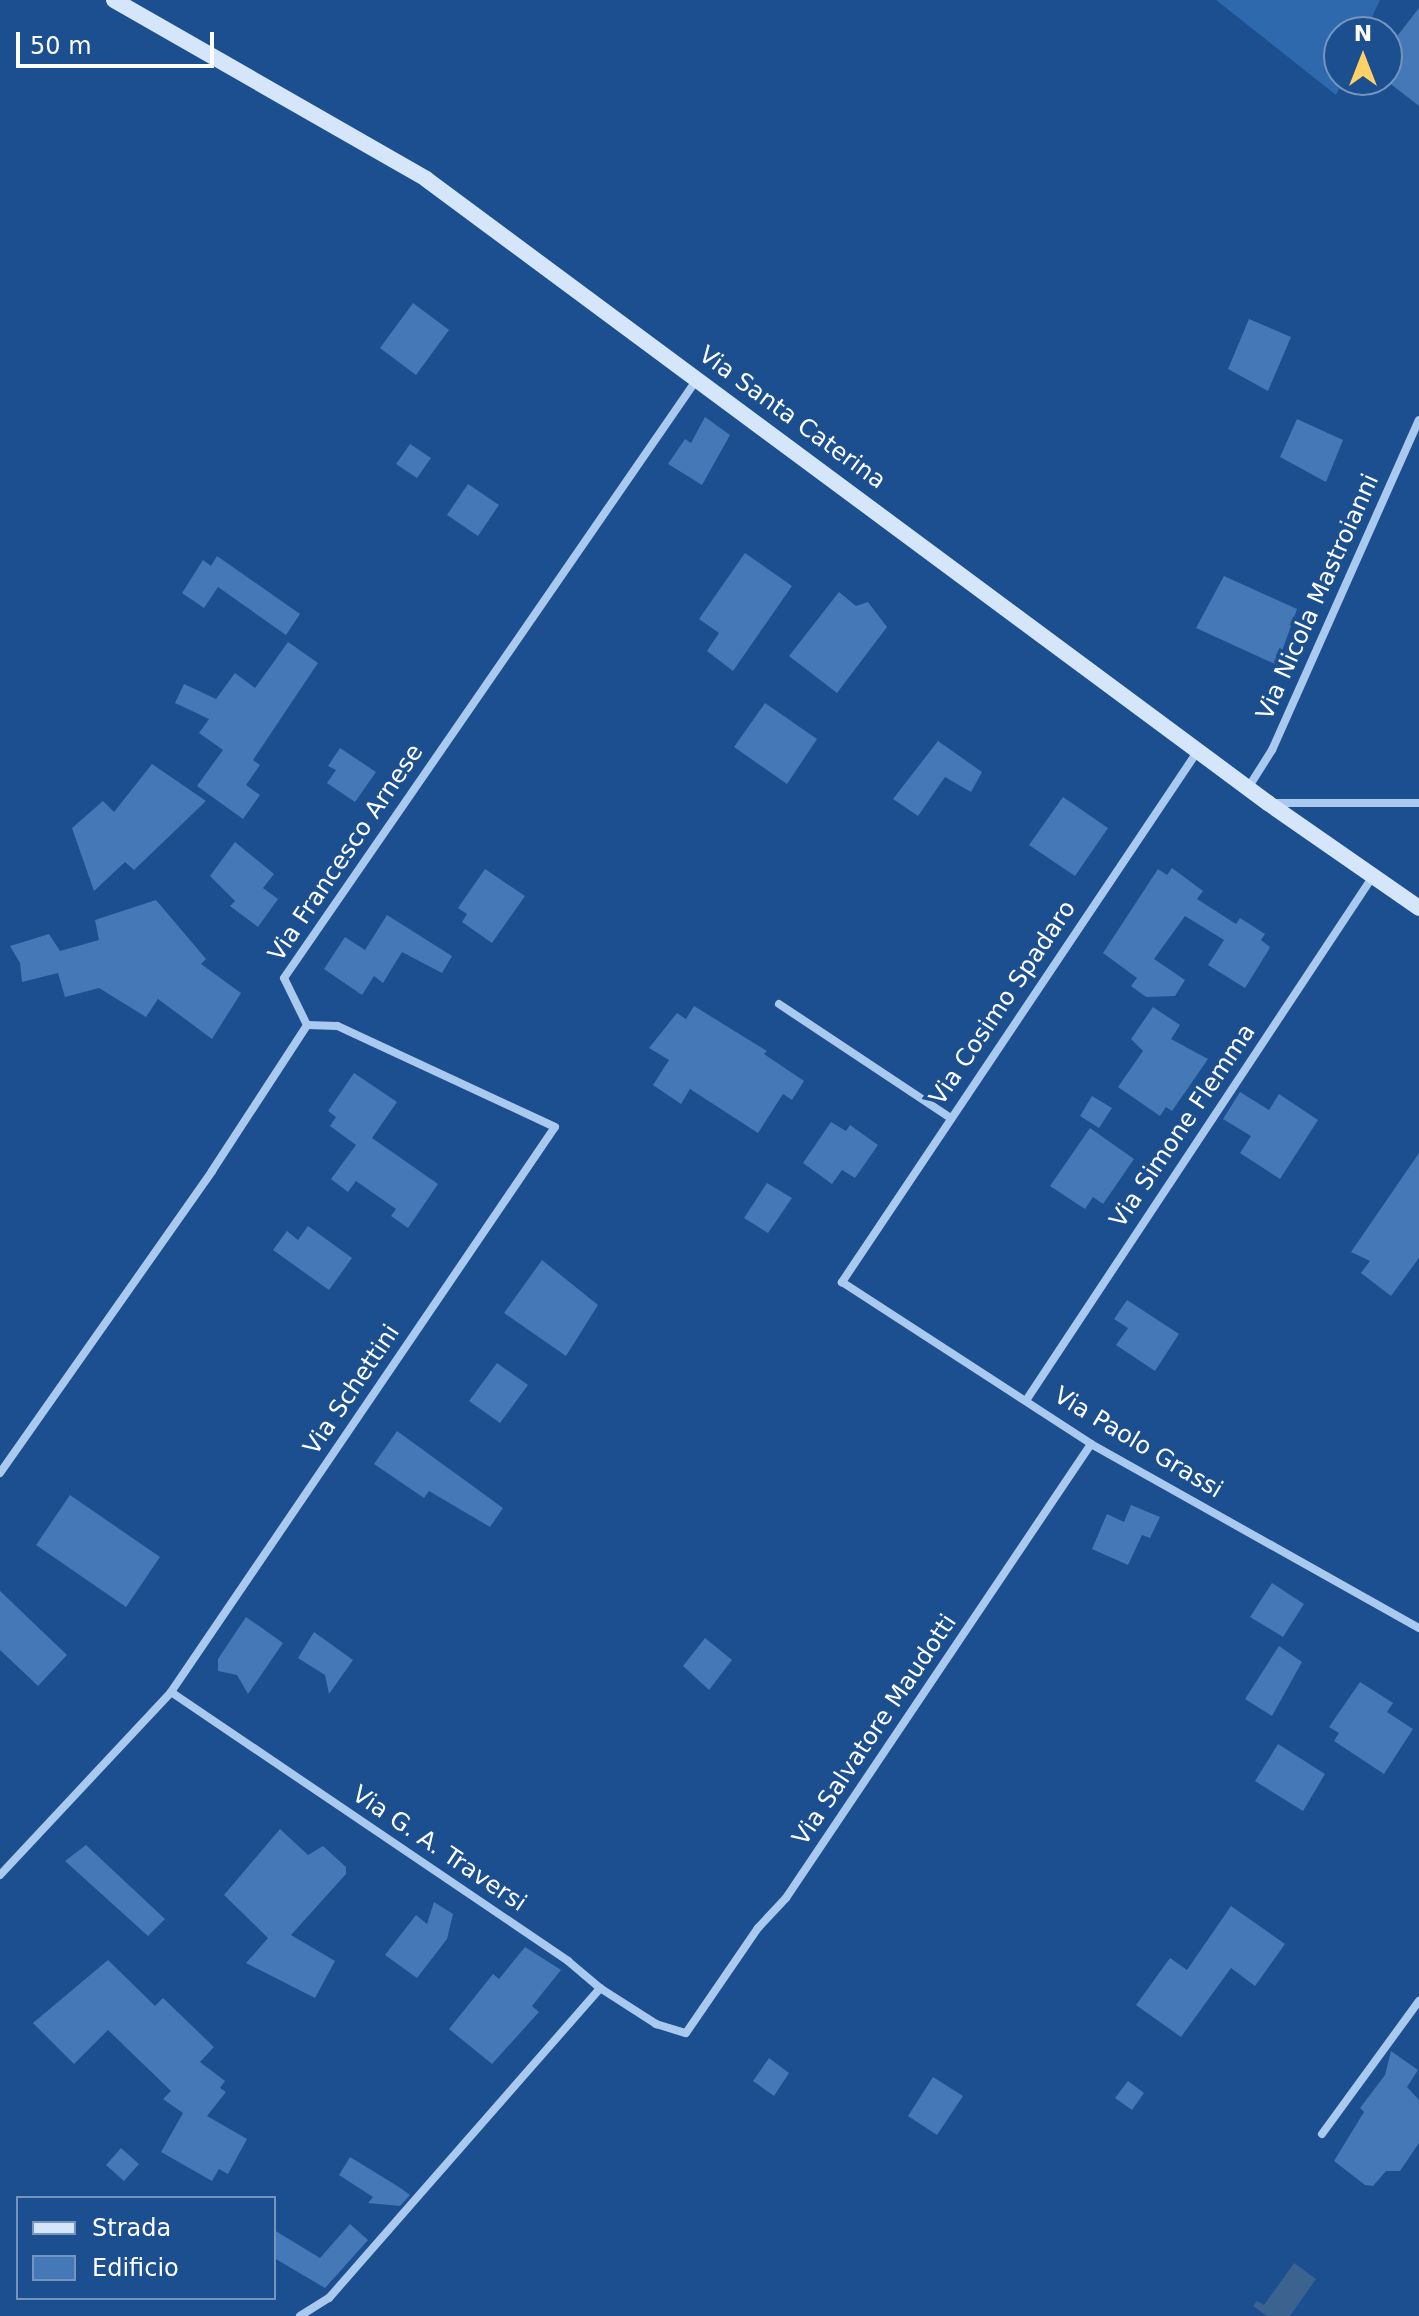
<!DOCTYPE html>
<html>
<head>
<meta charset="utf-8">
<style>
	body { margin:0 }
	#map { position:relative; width:1419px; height:2316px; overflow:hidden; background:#1b4f8f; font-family:"DejaVu Sans",sans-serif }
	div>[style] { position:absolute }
	.green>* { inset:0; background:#2e69ad }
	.water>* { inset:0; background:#3c6290 }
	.building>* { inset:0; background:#4478b7 }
	.street>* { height:8px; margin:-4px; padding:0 4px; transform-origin:4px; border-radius:4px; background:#a9c9ee }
	.secondary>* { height:16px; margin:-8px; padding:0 8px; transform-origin:8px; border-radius:8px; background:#d6e6fa }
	span { translate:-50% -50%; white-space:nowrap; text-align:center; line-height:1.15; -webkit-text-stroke:7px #1b4f8f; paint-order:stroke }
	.street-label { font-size:24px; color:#fff }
	.legend { position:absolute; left:16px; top:2196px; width:260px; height:104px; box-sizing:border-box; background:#1b4f8f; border:2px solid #7695bc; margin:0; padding:10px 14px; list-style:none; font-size:24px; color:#fff }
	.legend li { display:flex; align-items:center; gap:16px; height:40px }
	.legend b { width:40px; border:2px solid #7695bc }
	.north { position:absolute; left:1323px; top:16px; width:80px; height:80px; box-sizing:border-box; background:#1b4f8f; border:2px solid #7695bc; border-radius:50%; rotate:0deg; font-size:22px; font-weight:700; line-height:32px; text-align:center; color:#fff }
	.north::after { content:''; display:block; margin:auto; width:28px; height:36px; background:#ffd166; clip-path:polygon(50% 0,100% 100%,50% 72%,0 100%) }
	.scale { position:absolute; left:16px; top:32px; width:198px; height:36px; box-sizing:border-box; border:4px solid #fff; border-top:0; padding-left:10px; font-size:24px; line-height:28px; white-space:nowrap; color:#fff; -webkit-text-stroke:6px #1b4f8f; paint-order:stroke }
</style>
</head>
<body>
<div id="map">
	<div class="green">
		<i style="clip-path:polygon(1216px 0,1380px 0,1365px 32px,1339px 32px,1343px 80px,1336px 95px)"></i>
	</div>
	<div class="water">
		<i style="clip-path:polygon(1294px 2263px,1316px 2279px,1290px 2316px,1267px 2316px,1253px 2306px,1257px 2301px,1264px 2305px)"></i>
	</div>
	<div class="building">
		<i style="clip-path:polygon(1419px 8px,1419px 106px,1387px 81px,1387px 49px)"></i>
		<i style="clip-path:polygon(413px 303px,449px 330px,416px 375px,380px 348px)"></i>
		<i style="clip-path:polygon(1249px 319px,1291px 337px,1268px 391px,1228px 369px)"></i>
		<i style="clip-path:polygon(705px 417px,730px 435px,702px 485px,668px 464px,685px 439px,691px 443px)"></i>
		<i style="clip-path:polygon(1297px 419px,1343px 440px,1326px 482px,1280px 457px)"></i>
		<i style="clip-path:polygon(410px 444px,431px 458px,417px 478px,396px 464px)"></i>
		<i style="clip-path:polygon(468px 484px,499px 505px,478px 536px,447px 515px)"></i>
		<i style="clip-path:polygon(745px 553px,792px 586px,733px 671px,707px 651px,719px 633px,699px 619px)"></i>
		<i style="clip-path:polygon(217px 556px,300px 614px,286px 635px,218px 587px,204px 608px,182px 593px,203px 560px,211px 566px)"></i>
		<i style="clip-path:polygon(1224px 576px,1297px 609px,1277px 665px,1196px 628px)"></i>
		<i style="clip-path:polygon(839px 592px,856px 606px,868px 602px,887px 627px,837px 693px,789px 656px)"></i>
		<i style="clip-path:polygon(288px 642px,318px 663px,253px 760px,260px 765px,246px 785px,260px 795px,243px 819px,197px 786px,223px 750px,199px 733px,209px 719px,175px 703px,184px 684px,216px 699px,235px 673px,255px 688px)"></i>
		<i style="clip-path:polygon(765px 703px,817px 739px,787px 784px,734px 747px)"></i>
		<i style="clip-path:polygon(938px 741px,982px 772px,971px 792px,945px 777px,918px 816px,893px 799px)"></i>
		<i style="clip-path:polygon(340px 748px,376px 772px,355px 802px,327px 783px,336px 770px,328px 766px)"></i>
		<i style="clip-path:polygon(152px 764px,206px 801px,134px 870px,125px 862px,94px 891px,72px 828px,103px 801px,114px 812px)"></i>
		<i style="clip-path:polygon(1063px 797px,1108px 828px,1075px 876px,1029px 845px)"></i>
		<i style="clip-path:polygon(235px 842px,274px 874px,263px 888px,278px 899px,258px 927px,230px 906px,235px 901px,210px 876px)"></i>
		<i style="clip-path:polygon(1172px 868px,1203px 891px,1197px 899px,1236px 924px,1240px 918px,1265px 934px,1261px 940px,1270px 947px,1268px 951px,1245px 988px,1208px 965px,1224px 940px,1185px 916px,1154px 959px,1185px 980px,1175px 996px,1146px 997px,1131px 986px,1137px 978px,1103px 953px,1158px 869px,1167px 875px)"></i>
		<i style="clip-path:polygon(485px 869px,525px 896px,492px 943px,462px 922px,467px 914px,458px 908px)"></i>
		<i style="clip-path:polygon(156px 900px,206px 959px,201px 964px,241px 993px,212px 1039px,158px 999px,146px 1017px,99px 988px,65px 997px,58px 973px,22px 982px,20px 963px,10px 946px,49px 934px,60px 951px,99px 940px,95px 920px)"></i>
		<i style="clip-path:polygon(387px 915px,452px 956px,442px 973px,402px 952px,383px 983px,374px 976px,362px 995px,324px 969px,345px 937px,365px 950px)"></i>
		<i style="clip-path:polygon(694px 1006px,767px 1051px,764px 1054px,804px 1081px,792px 1100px,783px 1094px,758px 1133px,690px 1089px,681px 1104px,653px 1085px,669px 1060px,649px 1048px,677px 1013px,686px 1019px)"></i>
		<i style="clip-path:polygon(1153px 1007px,1180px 1025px,1171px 1039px,1208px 1059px,1172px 1111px,1166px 1107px,1160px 1116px,1118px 1087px,1143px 1051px,1131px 1039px)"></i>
		<i style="clip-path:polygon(354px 1073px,397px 1102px,372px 1138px,438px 1184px,408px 1228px,391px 1216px,396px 1209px,356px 1181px,348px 1192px,331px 1179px,356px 1145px,330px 1126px,336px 1117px,328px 1111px)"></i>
		<i style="clip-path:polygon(1240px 1092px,1269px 1110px,1279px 1094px,1318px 1120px,1280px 1179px,1240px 1153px,1251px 1136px,1223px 1119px)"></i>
		<i style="clip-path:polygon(1092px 1096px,1112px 1108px,1099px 1128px,1080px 1116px)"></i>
		<i style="clip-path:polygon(831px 1122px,846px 1131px,850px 1125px,878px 1145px,855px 1178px,842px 1170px,832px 1184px,803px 1163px)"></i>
		<i style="clip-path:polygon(1090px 1128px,1134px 1159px,1103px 1204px,1093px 1197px,1085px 1209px,1050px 1186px)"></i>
		<i style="clip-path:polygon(1419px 1153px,1419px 1258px,1391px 1296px,1361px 1273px,1370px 1261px,1351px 1252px)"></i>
		<i style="clip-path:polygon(767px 1183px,792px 1198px,768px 1233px,744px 1218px)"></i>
		<i style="clip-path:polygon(308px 1226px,352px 1258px,329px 1290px,273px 1250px,287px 1231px,298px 1240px)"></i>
		<i style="clip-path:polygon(542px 1260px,598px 1305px,566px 1356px,504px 1313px)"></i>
		<i style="clip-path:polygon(1127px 1300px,1179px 1334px,1155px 1371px,1116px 1345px,1128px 1328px,1114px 1319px)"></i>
		<i style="clip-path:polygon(497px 1363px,528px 1385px,500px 1423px,469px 1401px)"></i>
		<i style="clip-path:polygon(397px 1431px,503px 1508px,490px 1527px,429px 1491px,424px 1498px,374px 1464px)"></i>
		<i style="clip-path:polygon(70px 1495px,160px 1557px,126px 1607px,36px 1545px)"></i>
		<i style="clip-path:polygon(1131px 1505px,1160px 1517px,1150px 1538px,1142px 1535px,1128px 1565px,1092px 1549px,1107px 1514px,1124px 1522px)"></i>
		<i style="clip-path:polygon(1272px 1583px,1304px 1604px,1283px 1637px,1250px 1617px)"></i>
		<i style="clip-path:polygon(0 1591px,67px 1655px,38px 1686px,0 1650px)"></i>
		<i style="clip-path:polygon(246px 1617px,283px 1643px,248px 1694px,237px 1675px,218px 1671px,218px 1659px)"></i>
		<i style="clip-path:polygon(314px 1632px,353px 1660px,329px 1694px,325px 1675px,298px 1658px)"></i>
		<i style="clip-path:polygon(705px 1638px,732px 1660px,709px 1690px,683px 1666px)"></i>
		<i style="clip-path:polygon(1279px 1646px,1302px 1662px,1272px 1716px,1245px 1699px)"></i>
		<i style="clip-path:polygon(1360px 1682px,1393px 1703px,1387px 1712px,1413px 1729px,1384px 1774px,1334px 1741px,1339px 1733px,1329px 1727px)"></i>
		<i style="clip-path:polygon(1278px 1744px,1325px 1774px,1303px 1811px,1255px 1781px)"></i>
		<i style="clip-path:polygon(280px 1829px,308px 1855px,323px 1846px,346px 1867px,346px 1874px,291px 1935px,335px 1961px,315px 1998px,246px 1963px,268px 1938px,224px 1895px)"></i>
		<i style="clip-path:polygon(86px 1845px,165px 1919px,148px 1936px,65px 1861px)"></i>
		<i style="clip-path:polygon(434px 1902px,453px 1914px,447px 1939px,417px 1978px,385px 1955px,416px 1915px,427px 1924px)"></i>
		<i style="clip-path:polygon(1231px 1906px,1285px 1944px,1255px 1986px,1231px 1968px,1181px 2037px,1136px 2005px,1170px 1958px,1187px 1970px)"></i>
		<i style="clip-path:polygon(525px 1947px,561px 1970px,532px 2006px,539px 2012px,492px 2064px,449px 2029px,493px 1974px,499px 1979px)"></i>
		<i style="clip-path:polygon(108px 1960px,155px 2006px,163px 1998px,214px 2047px,200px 2062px,225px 2081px,220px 2088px,226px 2092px,207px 2116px,247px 2139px,228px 2174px,219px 2169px,212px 2181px,161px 2152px,183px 2113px,163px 2099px,171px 2091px,108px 2030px,74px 2064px,33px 2023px)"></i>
		<i style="clip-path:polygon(1391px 2051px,1418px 2070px,1407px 2087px,1419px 2100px,1419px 2143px,1400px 2171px,1386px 2171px,1373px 2186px,1365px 2185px,1334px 2161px,1364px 2112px,1360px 2108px,1385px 2075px)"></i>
		<i style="clip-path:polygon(769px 2058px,789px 2073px,774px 2096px,753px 2081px)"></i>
		<i style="clip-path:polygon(933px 2077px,963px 2096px,937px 2135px,908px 2116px)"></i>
		<i style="clip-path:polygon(1128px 2081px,1144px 2093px,1132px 2110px,1115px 2098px)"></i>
		<i style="clip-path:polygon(121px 2148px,139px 2164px,124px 2181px,106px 2165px)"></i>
		<i style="clip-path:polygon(350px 2157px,399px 2187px,410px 2195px,400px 2206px,368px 2203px,373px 2197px,339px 2175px)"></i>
		<i style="clip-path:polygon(350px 2224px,368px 2240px,325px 2288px,274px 2258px,274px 2230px,320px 2258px)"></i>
	</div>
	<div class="street">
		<i style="left:1199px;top:749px;width:642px;rotate:123.81deg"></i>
		<i style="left:842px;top:1282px;width:297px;rotate:33deg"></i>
		<i style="left:1091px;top:1444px;width:376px;rotate:29.3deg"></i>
		<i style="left:1248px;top:788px;width:45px;rotate:-57.7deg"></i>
		<i style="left:1272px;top:750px;width:361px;rotate:-66deg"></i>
		<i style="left:1273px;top:803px;width:146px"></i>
		<i style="left:779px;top:1004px;width:204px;rotate:33.6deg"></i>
		<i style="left:1027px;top:1399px;width:627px;rotate:-56.51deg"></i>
		<i style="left:0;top:1473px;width:369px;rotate:-54.9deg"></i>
		<i style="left:212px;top:1171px;width:174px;rotate:-56.9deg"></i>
		<i style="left:307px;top:1025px;width:52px;rotate:-116.1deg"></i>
		<i style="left:284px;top:978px;width:728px;rotate:-55.41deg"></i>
		<i style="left:171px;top:1692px;width:480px;rotate:34.1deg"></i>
		<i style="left:568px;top:1961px;width:42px;rotate:40.2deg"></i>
		<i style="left:600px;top:1988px;width:67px;rotate:32.7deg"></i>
		<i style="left:656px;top:2024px;width:31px;rotate:17deg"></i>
		<i style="left:686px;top:2033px;width:127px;rotate:-55.6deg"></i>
		<i style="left:758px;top:1928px;width:41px;rotate:-47deg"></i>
		<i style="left:786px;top:1898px;width:547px;rotate:-56.11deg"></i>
		<i style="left:0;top:1875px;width:250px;rotate:-46.9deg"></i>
		<i style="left:171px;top:1692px;width:683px;rotate:-55.8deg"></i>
		<i style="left:555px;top:1127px;width:240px;rotate:-155.1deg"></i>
		<i style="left:337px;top:1026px;width:30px;rotate:-178deg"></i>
		<i style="left:1322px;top:2134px;width:165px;rotate:-53.9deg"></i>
		<i style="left:300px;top:2316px;width:34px;rotate:-32deg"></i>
		<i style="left:329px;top:2298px;width:412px;rotate:-48.8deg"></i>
	</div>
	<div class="secondary">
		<i style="left:114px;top:0;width:360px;rotate:29.8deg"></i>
		<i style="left:426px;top:179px;width:1048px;rotate:36.54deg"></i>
		<i style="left:1268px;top:803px;width:184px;rotate:34.8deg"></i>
	</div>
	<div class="street-label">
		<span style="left:792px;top:418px;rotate:36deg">Via Santa Caterina</span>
		<span style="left:1318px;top:597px;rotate:-66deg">Via Nicola Mastroianni</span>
		<span style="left:346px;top:853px;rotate:-56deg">Via Francesco Arnese</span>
		<span style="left:1003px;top:1003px;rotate:-56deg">Via Cosimo Spadaro</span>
		<span style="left:1183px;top:1126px;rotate:-56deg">Via Simone Flemma</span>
		<span style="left:352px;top:1390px;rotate:-56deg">Via Schettini</span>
		<span style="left:1138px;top:1443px;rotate:31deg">Via Paolo Grassi</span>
		<span style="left:875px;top:1730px;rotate:-56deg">Via Salvatore Maudotti</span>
		<span style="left:439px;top:1849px;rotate:34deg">Via G. A. Traversi</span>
	</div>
	<ul class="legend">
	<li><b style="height:10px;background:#d6e6fa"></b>Strada</li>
	<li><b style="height:22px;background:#4478b7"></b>Edificio</li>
	</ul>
	<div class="north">N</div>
	<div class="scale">50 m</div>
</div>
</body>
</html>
